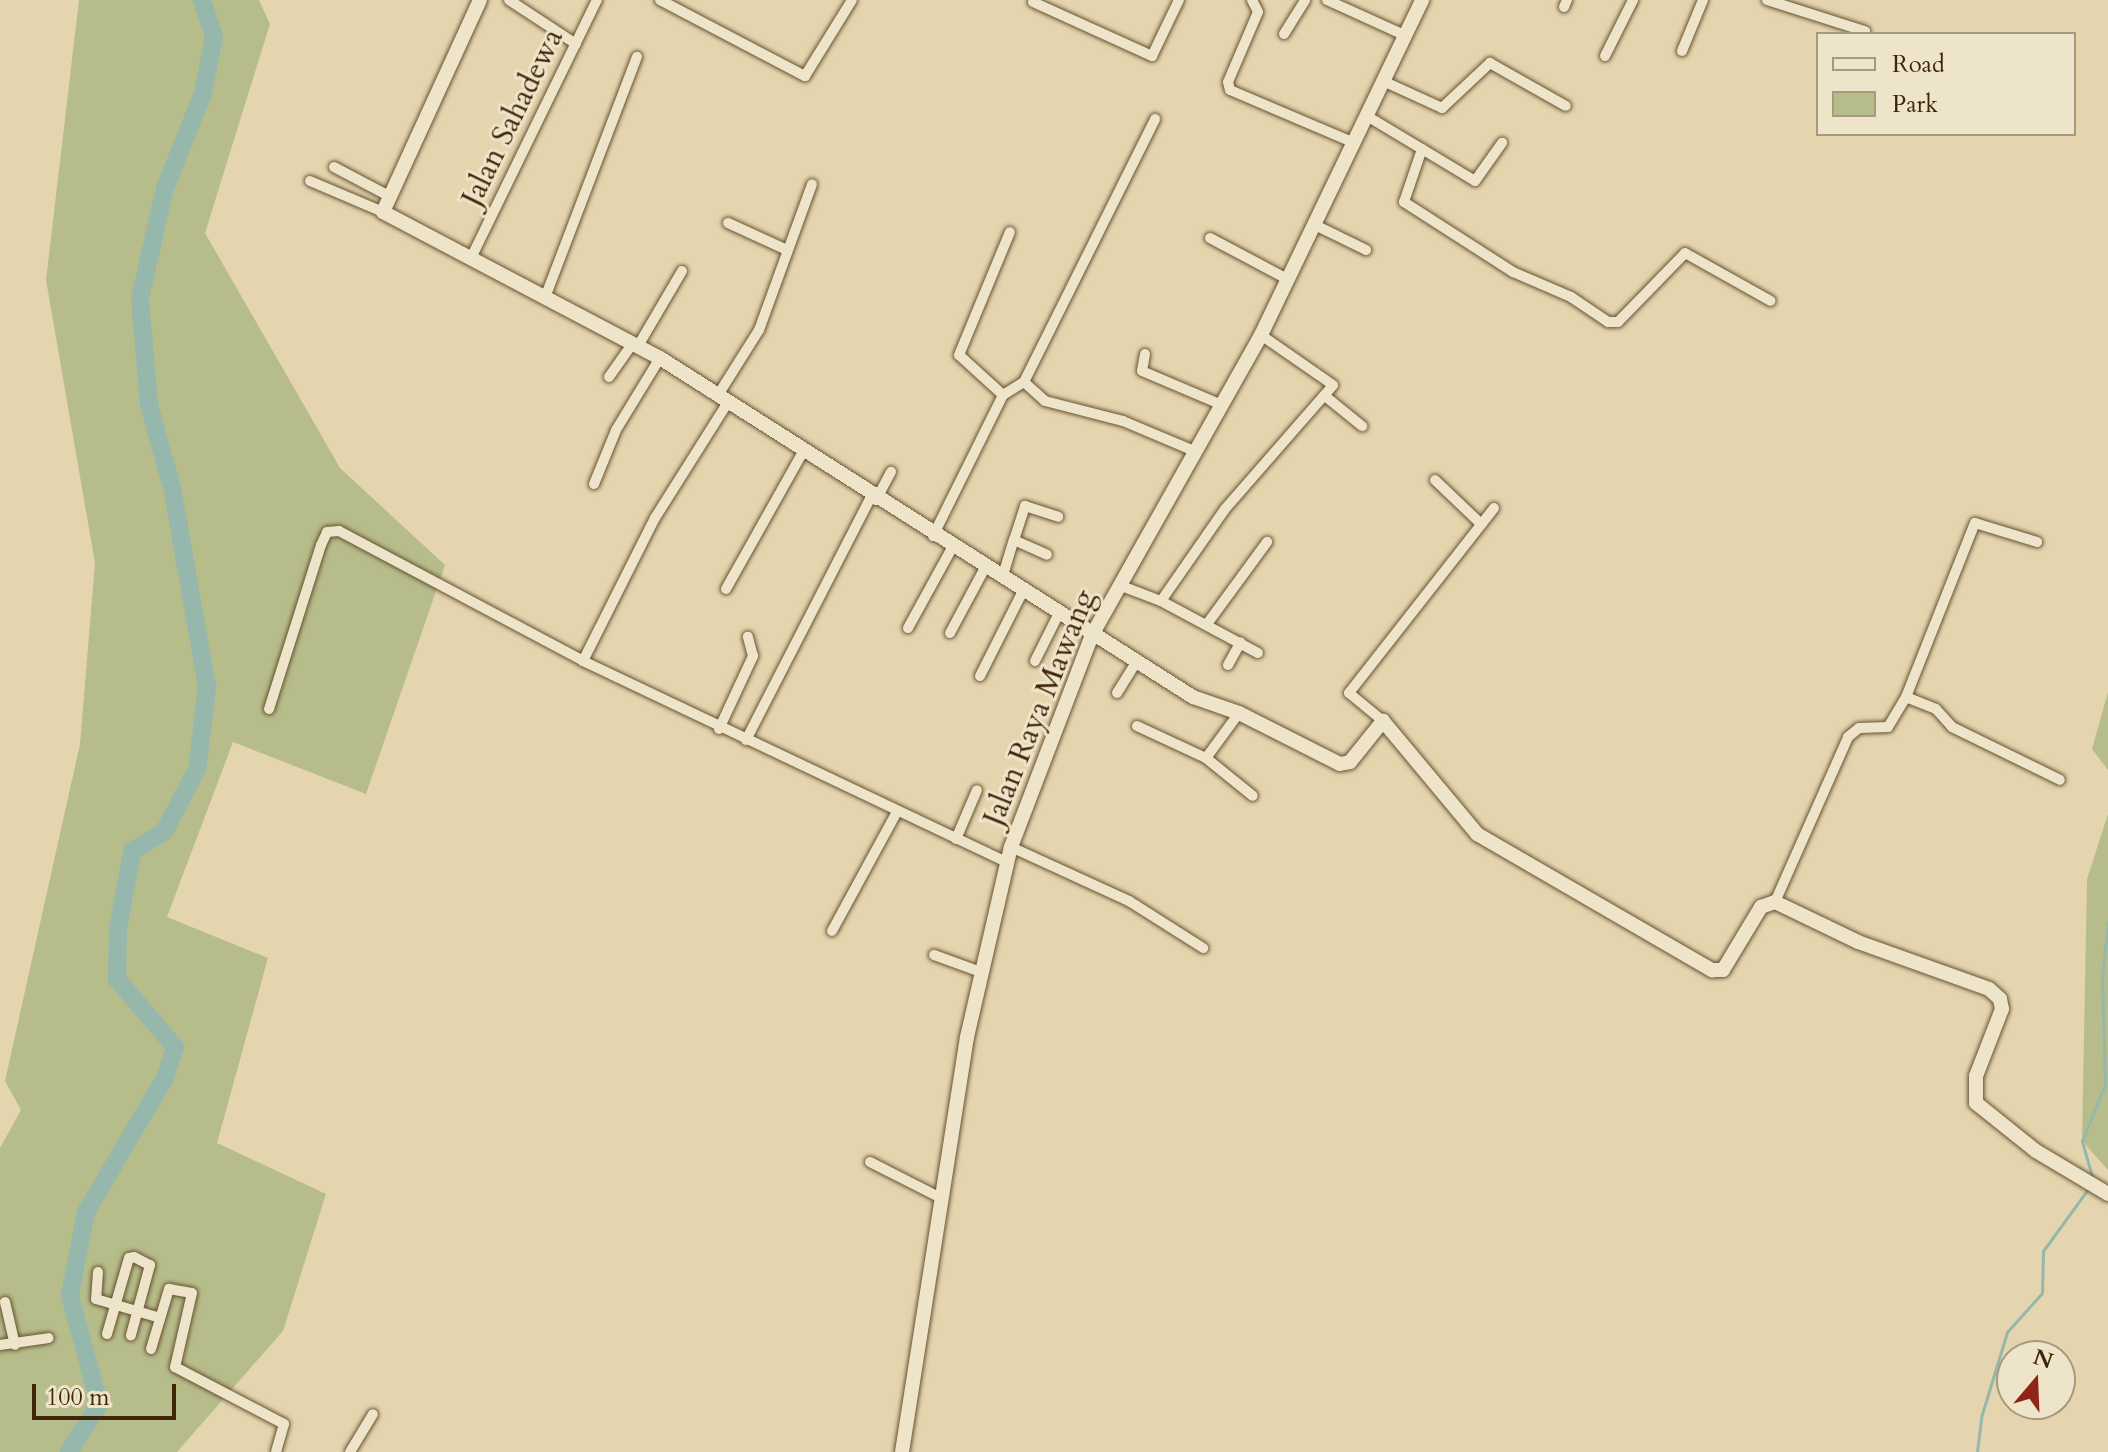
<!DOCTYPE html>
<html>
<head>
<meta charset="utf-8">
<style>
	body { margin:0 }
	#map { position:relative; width:2108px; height:1452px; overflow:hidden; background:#e5d5ae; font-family:Cardo,serif }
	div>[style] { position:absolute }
	.green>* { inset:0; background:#b6bd8a }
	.stream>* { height:3px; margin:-1.5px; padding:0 1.5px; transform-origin:1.5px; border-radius:1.5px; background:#96b8ac }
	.river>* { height:18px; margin:-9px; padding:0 9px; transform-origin:9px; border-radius:9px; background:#96b8ac }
	.roads { filter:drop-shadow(0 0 2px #695232) drop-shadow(0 0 2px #695232) }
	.street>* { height:10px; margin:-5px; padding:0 5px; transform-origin:5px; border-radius:5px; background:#eee4ca }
	.secondary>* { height:14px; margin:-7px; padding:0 7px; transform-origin:7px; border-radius:7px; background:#eee4ca }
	span { translate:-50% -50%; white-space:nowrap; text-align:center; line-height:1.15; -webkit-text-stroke:6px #eee4ca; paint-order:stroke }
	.street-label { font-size:30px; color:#402609 }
	.legend { position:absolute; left:1816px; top:32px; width:260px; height:104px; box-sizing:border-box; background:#eee4ca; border:2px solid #a8987d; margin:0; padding:10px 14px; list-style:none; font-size:24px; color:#402609 }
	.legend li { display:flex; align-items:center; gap:16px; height:40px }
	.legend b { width:40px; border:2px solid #a8987d }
	.north { position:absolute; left:1996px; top:1340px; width:80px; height:80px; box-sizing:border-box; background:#eee4ca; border:2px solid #a8987d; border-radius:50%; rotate:19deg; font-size:22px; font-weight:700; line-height:32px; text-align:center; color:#402609 }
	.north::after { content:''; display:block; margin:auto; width:28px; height:36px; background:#8f2418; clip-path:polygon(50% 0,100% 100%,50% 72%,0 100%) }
	.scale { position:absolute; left:32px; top:1384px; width:144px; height:36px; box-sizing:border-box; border:4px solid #402609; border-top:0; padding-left:10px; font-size:24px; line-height:28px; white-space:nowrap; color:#402609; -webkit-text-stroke:6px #eee4ca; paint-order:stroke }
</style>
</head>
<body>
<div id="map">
	<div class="green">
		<i style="clip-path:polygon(79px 0,259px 0,270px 24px,205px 233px,340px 468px,445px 565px,366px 794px,233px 742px,167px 917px,268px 958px,217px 1143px,326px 1194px,283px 1331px,177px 1452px,0 1452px,0 1148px,21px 1110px,5px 1081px,80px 744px,95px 563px,46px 280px)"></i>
		<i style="clip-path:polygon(2108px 692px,2108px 770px,2092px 749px)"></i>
		<i style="clip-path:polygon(2108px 814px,2108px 1170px,2082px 1141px,2087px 879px)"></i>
	</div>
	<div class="stream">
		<i style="left:2093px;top:1180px;width:41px;rotate:-105.8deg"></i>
		<i style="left:2082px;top:1141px;width:61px;rotate:-68deg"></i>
		<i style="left:2105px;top:1084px;width:106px;rotate:-91.6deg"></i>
		<i style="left:2102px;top:978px;width:56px;rotate:-83.9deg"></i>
		<i style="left:1977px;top:1452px;width:38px;rotate:-83deg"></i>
		<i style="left:1982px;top:1414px;width:86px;rotate:-73deg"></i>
		<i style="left:2007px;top:1332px;width:52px;rotate:-48.1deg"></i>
		<i style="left:2042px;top:1293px;width:42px;rotate:-88.6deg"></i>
		<i style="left:2043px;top:1251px;width:77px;rotate:-54deg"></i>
	</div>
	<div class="river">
		<i style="left:69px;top:1452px;width:57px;rotate:-58deg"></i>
		<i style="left:99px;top:1404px;width:113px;rotate:-104.9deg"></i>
		<i style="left:70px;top:1295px;width:85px;rotate:-79.1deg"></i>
		<i style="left:86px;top:1212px;width:156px;rotate:-59.5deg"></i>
		<i style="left:165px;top:1078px;width:33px;rotate:-72deg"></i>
		<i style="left:175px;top:1047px;width:89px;rotate:-130.5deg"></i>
		<i style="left:117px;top:979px;width:50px;rotate:-88.9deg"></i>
		<i style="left:118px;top:929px;width:79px;rotate:-79.8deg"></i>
		<i style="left:132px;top:851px;width:37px;rotate:-31deg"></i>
		<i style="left:164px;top:832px;width:71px;rotate:-62.4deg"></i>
		<i style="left:197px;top:769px;width:83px;rotate:-83deg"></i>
		<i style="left:207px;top:687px;width:198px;rotate:-99.9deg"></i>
		<i style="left:173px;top:492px;width:91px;rotate:-105.3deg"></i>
		<i style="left:149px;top:404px;width:106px;rotate:-94.9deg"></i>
		<i style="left:140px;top:298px;width:113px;rotate:-77.2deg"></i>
		<i style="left:165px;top:188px;width:102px;rotate:-68.2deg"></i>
		<i style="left:203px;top:93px;width:57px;rotate:-78.9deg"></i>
		<i style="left:214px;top:37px;width:39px;rotate:-108deg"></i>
	</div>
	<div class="roads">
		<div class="street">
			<i style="left:509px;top:0;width:80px;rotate:33.3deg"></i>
			<i style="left:660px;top:0;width:164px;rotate:27.7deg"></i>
			<i style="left:805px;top:76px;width:89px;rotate:-58.3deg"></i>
			<i style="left:1252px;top:0;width:13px;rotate:63deg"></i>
			<i style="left:1258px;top:12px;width:76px;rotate:113.2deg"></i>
			<i style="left:1228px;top:82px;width:8px;rotate:76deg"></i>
			<i style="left:1230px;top:90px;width:135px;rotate:23.1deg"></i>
			<i style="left:1327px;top:0;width:85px;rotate:24.4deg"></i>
			<i style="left:1767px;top:0;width:103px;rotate:17.6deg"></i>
			<i style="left:1033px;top:2px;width:131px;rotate:24.4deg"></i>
			<i style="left:1152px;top:56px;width:62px;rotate:-64.3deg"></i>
			<i style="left:1564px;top:7px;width:8px;rotate:-67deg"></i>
			<i style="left:1284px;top:34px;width:40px;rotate:-58deg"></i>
			<i style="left:1682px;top:51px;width:55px;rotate:-67.6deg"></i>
			<i style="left:1605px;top:56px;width:63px;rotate:-63.4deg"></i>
			<i style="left:1383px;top:81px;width:65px;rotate:24.6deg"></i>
			<i style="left:1442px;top:108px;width:66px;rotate:-43.2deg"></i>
			<i style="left:1490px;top:63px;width:87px;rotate:29.5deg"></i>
			<i style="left:1367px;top:116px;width:64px;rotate:31deg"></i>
			<i style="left:1422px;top:149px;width:56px;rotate:108.8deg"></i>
			<i style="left:1404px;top:202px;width:130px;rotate:32.7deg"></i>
			<i style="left:1513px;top:272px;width:63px;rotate:23.3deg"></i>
			<i style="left:1571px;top:297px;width:45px;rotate:34deg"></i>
			<i style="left:1608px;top:322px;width:10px"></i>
			<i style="left:1618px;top:322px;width:96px;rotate:-45.8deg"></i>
			<i style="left:1685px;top:253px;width:98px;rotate:29.2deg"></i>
			<i style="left:1422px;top:149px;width:62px;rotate:31.1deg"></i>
			<i style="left:1475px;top:181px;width:47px;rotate:-54.6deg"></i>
			<i style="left:334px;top:167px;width:60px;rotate:27.8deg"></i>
			<i style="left:310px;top:181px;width:79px;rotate:23deg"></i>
			<i style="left:728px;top:223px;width:65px;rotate:24.6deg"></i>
			<i style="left:1315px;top:225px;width:57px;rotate:26.1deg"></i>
			<i style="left:1210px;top:238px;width:89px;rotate:28deg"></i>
			<i style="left:472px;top:256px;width:285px;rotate:-64deg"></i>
			<i style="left:546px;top:295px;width:255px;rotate:-69.1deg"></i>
			<i style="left:638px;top:346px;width:87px;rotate:-59.6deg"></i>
			<i style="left:1145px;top:354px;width:17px;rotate:100deg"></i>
			<i style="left:1142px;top:371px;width:87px;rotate:23deg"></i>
			<i style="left:609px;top:377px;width:42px;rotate:-54.8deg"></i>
			<i style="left:1024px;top:382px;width:28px;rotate:42deg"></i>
			<i style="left:1045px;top:401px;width:81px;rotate:14.4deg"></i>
			<i style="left:1123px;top:421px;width:77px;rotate:22.9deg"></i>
			<i style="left:718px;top:395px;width:77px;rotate:-57.8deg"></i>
			<i style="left:759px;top:330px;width:155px;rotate:-70deg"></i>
			<i style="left:1003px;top:395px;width:59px;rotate:-137.7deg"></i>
			<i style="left:959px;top:355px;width:133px;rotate:-67.5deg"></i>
			<i style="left:1325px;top:396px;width:48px;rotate:39deg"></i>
			<i style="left:1435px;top:480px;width:64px;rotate:43.7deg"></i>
			<i style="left:594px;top:484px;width:58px;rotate:-67.8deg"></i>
			<i style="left:616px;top:430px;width:84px;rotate:-58.6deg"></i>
			<i style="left:876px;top:500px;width:32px;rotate:-62deg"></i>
			<i style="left:933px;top:536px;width:157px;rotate:-63.6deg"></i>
			<i style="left:1003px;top:395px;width:25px;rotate:-32deg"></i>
			<i style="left:1024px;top:382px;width:294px;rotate:-63.5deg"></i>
			<i style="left:1014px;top:540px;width:36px;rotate:-72deg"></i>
			<i style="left:1025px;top:506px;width:35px;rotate:18deg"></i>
			<i style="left:1003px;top:575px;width:37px;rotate:-73deg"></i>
			<i style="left:1014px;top:540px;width:36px;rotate:24deg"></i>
			<i style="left:1119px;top:585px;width:45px;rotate:20.9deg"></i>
			<i style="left:1161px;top:601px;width:110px;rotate:28.2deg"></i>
			<i style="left:726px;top:589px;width:157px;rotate:-60.7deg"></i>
			<i style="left:1161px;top:601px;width:112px;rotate:-55.2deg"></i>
			<i style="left:1225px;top:509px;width:164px;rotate:-48.9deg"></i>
			<i style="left:1333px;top:385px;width:88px;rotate:-145.2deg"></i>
			<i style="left:1207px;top:624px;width:102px;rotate:-53.8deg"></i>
			<i style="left:908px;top:628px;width:91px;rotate:-61.2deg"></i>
			<i style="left:950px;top:633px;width:76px;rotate:-61.8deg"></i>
			<i style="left:583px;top:661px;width:160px;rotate:-63.3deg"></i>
			<i style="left:655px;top:518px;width:137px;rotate:-57.8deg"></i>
			<i style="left:1035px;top:661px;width:54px;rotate:-63.4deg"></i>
			<i style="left:1228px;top:665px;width:26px;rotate:-61deg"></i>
			<i style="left:980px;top:676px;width:97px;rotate:-63.2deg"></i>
			<i style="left:1117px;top:693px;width:36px;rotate:-58deg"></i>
			<i style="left:1906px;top:697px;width:32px;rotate:22deg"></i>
			<i style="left:1936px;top:709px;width:24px;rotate:48deg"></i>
			<i style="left:1952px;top:727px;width:120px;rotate:26.1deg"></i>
			<i style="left:269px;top:709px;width:172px;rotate:-72.4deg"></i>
			<i style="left:321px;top:545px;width:14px;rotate:-65deg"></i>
			<i style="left:327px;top:532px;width:12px;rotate:-5deg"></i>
			<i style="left:339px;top:531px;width:276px;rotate:28deg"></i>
			<i style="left:583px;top:661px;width:467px;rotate:25.4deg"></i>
			<i style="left:1383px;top:721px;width:44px;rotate:-140.5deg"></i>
			<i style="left:1349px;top:693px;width:235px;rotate:-51.9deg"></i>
			<i style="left:1137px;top:726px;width:76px;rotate:24.9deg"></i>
			<i style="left:1206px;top:758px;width:60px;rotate:39deg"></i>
			<i style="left:719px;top:729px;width:81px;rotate:-65deg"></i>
			<i style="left:753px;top:656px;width:20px;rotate:-105deg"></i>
			<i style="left:746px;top:740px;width:273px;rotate:-62.8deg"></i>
			<i style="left:1206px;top:758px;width:56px;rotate:-53.7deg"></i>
			<i style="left:956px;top:839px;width:53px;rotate:-66.8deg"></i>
			<i style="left:1011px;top:847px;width:130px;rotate:24.6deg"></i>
			<i style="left:1129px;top:901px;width:88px;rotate:32.4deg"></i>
			<i style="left:1775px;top:902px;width:180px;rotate:-66.1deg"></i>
			<i style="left:1848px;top:737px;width:14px;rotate:-39deg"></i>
			<i style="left:1859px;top:728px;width:29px;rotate:-2deg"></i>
			<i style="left:1888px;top:727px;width:35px;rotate:-59deg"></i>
			<i style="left:1906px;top:697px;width:187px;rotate:-68.4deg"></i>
			<i style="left:1975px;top:523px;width:65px;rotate:17deg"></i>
			<i style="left:832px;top:931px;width:136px;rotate:-61.4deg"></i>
			<i style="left:934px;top:955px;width:47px;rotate:20deg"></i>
			<i style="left:870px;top:1162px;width:82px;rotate:26.9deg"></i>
			<i style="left:98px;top:1272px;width:27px;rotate:94deg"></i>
			<i style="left:96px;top:1299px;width:67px;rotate:16.5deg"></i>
			<i style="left:5px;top:1302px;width:44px;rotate:76.9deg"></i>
			<i style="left:107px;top:1334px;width:79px;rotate:-73.9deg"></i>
			<i style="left:129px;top:1258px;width:5px;rotate:-11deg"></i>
			<i style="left:134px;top:1257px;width:18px;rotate:27deg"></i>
			<i style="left:150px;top:1265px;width:73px;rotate:105.2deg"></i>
			<i style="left:0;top:1345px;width:49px;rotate:-8.1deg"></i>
			<i style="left:151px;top:1349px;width:63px;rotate:-73.3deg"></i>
			<i style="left:169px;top:1289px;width:23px;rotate:10deg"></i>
			<i style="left:192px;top:1293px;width:76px;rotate:102.9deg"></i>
			<i style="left:175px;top:1367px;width:123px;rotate:27.6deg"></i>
			<i style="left:284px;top:1424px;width:29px;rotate:106deg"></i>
			<i style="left:350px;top:1452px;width:44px;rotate:-58.8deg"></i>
		</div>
		<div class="secondary">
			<i style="left:480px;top:0;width:233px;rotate:114.6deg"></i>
			<i style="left:383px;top:212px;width:313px;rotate:27.8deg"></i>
			<i style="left:660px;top:358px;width:632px;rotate:32.46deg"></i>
			<i style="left:1193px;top:697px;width:49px;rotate:19.2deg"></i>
			<i style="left:1239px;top:713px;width:113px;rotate:26.8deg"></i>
			<i style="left:1340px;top:764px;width:10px;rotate:-11deg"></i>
			<i style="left:1350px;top:762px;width:53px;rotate:-51.2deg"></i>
			<i style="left:1383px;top:721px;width:147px;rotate:50.2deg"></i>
			<i style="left:1477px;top:834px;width:272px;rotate:30.1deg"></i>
			<i style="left:1712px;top:970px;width:11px"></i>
			<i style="left:1723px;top:970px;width:74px;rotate:-58.9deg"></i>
			<i style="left:1761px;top:907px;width:15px;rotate:-20deg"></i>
			<i style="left:1775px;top:902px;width:92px;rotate:25.7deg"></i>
			<i style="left:1858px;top:942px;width:139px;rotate:19.7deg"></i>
			<i style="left:1989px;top:989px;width:15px;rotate:42deg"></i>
			<i style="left:2000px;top:999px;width:10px;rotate:79deg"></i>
			<i style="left:2002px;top:1009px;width:72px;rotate:111.2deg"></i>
			<i style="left:1976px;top:1076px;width:27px;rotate:90deg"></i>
			<i style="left:1976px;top:1103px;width:77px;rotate:38.7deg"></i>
			<i style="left:2036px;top:1151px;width:84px;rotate:30.8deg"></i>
			<i style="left:902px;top:1452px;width:420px;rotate:-81.1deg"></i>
			<i style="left:967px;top:1037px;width:195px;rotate:-77deg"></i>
			<i style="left:1011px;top:847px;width:227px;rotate:-69.1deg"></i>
			<i style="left:1092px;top:635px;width:344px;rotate:-60.6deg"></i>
			<i style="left:1261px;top:335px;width:372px;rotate:-64.3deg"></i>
		</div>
	</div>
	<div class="street-label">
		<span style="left:513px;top:118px;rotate:-64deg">Jalan Sahadewa</span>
		<span style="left:1040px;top:708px;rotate:-68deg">Jalan Raya Mawang</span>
	</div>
	<ul class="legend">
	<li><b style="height:10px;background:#eee4ca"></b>Road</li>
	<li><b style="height:22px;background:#b6bd8a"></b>Park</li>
	</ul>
	<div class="north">N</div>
	<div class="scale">100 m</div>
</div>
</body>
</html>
